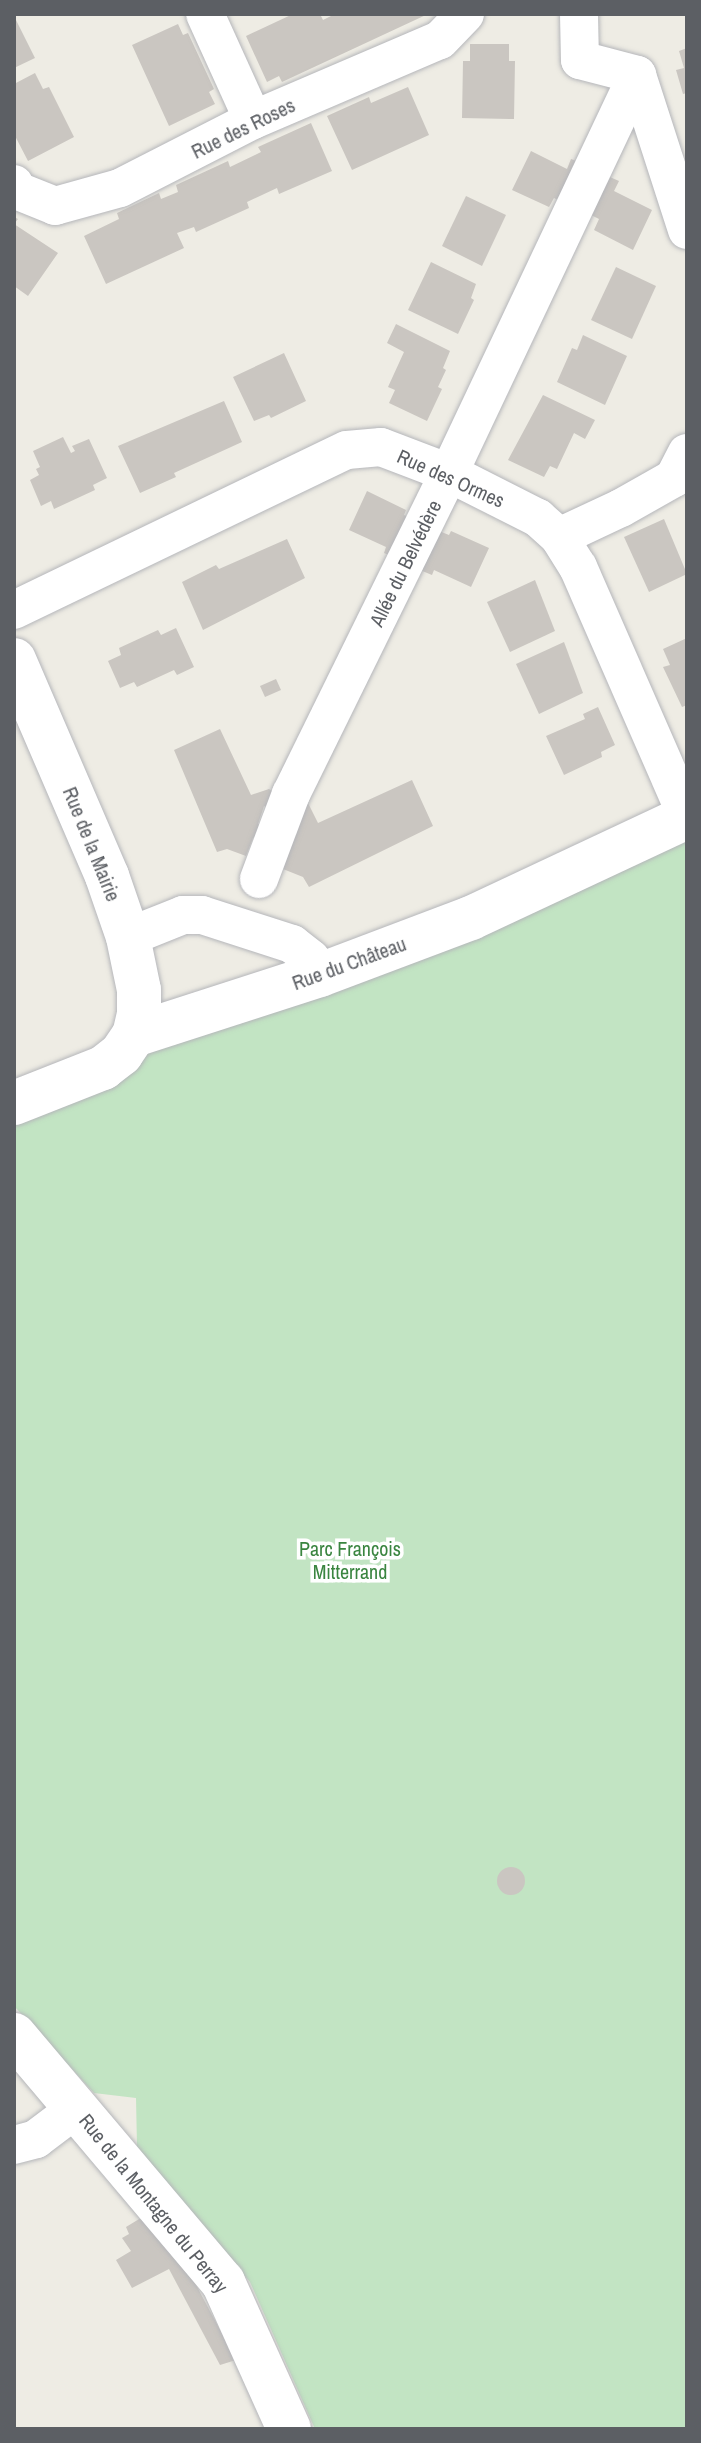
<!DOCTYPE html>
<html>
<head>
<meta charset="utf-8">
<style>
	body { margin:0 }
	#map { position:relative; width:701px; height:2443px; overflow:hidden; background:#eeece4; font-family:"Archivo Narrow",sans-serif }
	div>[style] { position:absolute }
	.green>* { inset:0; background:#c2e4c3 }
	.building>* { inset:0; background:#cac6c1 }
	.round { border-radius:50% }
	.roads { filter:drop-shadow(0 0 2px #b5b6ba) drop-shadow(0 0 2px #b5b6ba) }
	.street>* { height:38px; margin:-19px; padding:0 19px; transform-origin:19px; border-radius:19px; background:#fff }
	.secondary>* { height:44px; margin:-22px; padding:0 22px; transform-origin:22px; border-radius:22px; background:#fff }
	span { translate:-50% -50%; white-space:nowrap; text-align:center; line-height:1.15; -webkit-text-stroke:7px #fff; paint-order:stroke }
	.street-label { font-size:20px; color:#5c5f64 }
	.park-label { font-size:20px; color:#3a8540 }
	.frame { position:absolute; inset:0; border:16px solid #5c5f64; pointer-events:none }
</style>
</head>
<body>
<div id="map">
	<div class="green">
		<i style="clip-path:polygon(687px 830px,687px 2429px,315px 2429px,250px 2282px,137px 2147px,136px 2098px,94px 2093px,14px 2006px,14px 1115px,138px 1046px)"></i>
	</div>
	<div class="building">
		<i style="clip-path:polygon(293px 14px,320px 14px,323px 20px,335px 14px,428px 14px,282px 82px,279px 76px,267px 82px,246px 36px)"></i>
		<i style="clip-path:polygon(14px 16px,35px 58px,14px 68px)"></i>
		<i style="clip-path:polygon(178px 24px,183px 35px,188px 33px,214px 89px,209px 92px,215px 104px,169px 126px,132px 45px)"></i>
		<i style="clip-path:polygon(470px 44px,509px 44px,509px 61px,515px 61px,514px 119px,462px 118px,463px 61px,470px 61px)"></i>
		<i style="clip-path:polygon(687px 48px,687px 93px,683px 94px,676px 70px,684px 68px,679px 51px)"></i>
		<i style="clip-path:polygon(35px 73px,43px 89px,49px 87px,74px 137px,28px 161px,14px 134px,14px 84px)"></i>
		<i style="clip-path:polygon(408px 87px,429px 135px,352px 170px,327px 116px,369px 97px,371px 103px)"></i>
		<i style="clip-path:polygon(311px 123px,332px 171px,279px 194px,277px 188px,247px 202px,249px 208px,196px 232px,194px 227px,177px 233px,184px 248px,106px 284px,84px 236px,119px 219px,117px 213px,159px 193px,161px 199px,178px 192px,176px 185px,228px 161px,230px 167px,261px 152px,258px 147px)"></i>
		<i style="clip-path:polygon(531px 151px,567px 169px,571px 159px,587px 165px,568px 205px,554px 198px,549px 207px,512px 190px)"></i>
		<i style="clip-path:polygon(603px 174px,619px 181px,614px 191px,652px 210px,633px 250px,594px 230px,599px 219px,585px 212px)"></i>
		<i style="clip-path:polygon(466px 196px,506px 215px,482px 266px,442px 246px)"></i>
		<i style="clip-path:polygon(14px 217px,18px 219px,14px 224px,58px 253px,28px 296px,14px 286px)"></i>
		<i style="clip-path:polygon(431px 262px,476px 284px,471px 298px,474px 300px,458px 334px,408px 310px)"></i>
		<i style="clip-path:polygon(616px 267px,656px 286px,632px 339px,591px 320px)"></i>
		<i style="clip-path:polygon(396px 324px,450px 351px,443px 368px,446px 370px,438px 387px,442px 389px,427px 421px,389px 403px,395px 390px,388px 387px,404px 352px,387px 343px)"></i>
		<i style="clip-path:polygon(583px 335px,627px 356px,605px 405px,557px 382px,572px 348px,577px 350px)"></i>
		<i style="clip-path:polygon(284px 353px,306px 401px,271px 418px,269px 415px,254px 421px,233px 377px)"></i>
		<i style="clip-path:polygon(543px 395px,595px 420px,585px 439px,574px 433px,557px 469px,550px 466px,544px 477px,508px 460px)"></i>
		<i style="clip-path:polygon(224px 401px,242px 442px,174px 473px,176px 477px,140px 493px,118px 446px)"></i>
		<i style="clip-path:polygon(63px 437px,71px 453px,75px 451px,72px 446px,89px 439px,107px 478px,93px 485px,95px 490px,54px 509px,51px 501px,41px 506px,30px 480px,39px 475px,36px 469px,40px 467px,33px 451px)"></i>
		<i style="clip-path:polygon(367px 491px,406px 510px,404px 515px,418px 521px,400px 560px,384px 553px,386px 547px,349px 530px)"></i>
		<i style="clip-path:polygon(664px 519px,687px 574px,649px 592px,624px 537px)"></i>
		<i style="clip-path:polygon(434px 529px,449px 535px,451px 531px,489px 548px,471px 587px,434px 570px,432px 575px,415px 568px)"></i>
		<i style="clip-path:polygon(287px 539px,305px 578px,203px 630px,182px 582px,216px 565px,219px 569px)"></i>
		<i style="clip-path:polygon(535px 580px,555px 631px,510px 652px,487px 602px)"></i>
		<i style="clip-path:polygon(176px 628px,194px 667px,177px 675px,174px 670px,137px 687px,134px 682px,120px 688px,108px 661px,121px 655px,119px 648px,158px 630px,161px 635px)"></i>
		<i style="clip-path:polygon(687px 638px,687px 705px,682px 707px,663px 667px,670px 665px,663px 649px)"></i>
		<i style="clip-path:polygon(564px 642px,583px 693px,539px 714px,516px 664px)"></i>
		<i style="clip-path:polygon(276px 679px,281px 690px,265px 697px,260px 686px)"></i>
		<i style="clip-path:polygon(598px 707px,615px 745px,601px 752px,602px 757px,564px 775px,546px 736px,585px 719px,583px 714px)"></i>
		<i style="clip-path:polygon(220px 729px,251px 795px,269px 789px,275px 793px,270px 808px,264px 806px,258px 824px,267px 831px,253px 838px,246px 856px,227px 849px,217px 852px,174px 750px)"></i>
		<i style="clip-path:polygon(412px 780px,433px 826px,309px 887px,303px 877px,283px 869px,301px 819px,300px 800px,308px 803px,318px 823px)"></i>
		<i class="round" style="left:497px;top:1867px;width:28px;height:28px"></i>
		<i style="clip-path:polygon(149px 2213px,169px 2234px,236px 2360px,220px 2365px,169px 2269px,132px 2288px,116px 2260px,131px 2251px,122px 2238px,129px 2234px,126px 2227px)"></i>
	</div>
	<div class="roads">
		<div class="street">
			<i style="left:205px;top:14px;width:116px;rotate:65.6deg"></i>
			<i style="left:579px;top:14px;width:46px;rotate:88.8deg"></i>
			<i style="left:580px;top:60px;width:59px;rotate:14.7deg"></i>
			<i style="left:637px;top:75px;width:163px;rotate:72.1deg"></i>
			<i style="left:14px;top:184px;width:8px;rotate:60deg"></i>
			<i style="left:18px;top:191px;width:40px;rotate:22deg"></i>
			<i style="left:55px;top:206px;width:67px;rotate:-15.5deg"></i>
			<i style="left:120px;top:188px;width:149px;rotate:-27.1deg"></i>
			<i style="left:253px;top:120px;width:203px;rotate:-23.2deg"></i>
			<i style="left:440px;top:40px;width:36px;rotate:-46deg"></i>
			<i style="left:559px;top:537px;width:68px;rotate:-25.1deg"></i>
			<i style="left:621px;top:508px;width:61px;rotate:-29.5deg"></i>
			<i style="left:674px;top:478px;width:28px;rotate:-63deg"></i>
			<i style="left:14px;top:610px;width:369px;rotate:-25.7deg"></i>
			<i style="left:347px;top:450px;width:34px;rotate:-5deg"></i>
			<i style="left:381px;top:447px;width:73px;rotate:20.9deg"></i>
			<i style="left:449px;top:473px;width:100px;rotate:26.8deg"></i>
			<i style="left:538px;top:518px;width:28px;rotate:42deg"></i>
			<i style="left:559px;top:537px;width:36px;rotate:58deg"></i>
			<i style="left:578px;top:567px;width:273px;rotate:66.4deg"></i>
			<i style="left:259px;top:879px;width:91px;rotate:-69.4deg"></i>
			<i style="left:291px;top:794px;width:358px;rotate:-63.8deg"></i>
			<i style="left:449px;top:473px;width:440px;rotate:-64.7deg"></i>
			<i style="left:128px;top:937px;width:59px;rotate:-21.8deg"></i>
			<i style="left:183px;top:915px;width:19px"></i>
			<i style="left:202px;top:915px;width:95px;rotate:17.9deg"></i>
			<i style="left:292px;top:944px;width:24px;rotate:38deg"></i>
			<i style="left:311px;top:959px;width:18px;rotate:61deg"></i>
			<i style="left:14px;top:2145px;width:23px;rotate:-15deg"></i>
			<i style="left:36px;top:2139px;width:51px;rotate:-37.1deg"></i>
		</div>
		<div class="secondary">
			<i style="left:14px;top:660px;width:235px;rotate:66.7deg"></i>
			<i style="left:107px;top:876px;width:65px;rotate:71deg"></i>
			<i style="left:128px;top:937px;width:54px;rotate:78.3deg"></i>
			<i style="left:139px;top:990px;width:24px;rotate:90deg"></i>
			<i style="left:139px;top:1014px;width:22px;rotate:103deg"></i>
			<i style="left:14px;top:1103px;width:96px;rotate:-21.5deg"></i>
			<i style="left:103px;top:1068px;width:23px;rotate:-38deg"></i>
			<i style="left:121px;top:1054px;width:23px;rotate:-56deg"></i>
			<i style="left:134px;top:1035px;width:195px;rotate:-17.9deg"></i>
			<i style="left:320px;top:975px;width:161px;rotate:-20.7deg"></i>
			<i style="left:471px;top:918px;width:238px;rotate:-25.1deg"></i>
			<i style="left:14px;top:2035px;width:324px;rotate:49.8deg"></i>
			<i style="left:223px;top:2282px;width:161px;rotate:65.8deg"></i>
		</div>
	</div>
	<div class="street-label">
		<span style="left:243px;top:128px;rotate:-26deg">Rue des Roses</span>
		<span style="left:451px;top:478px;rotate:24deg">Rue des Ormes</span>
		<span style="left:405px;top:563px;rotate:-64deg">Allée du Belvédère</span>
		<span style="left:92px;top:844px;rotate:68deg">Rue de la Mairie</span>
		<span style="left:349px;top:963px;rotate:-20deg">Rue du Château</span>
		<span style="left:154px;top:2203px;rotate:51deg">Rue de la Montagne du Perray</span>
	</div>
	<div class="park-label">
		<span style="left:350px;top:1560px">Parc François<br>Mitterrand</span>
	</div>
	<div class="frame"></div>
</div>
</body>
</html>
